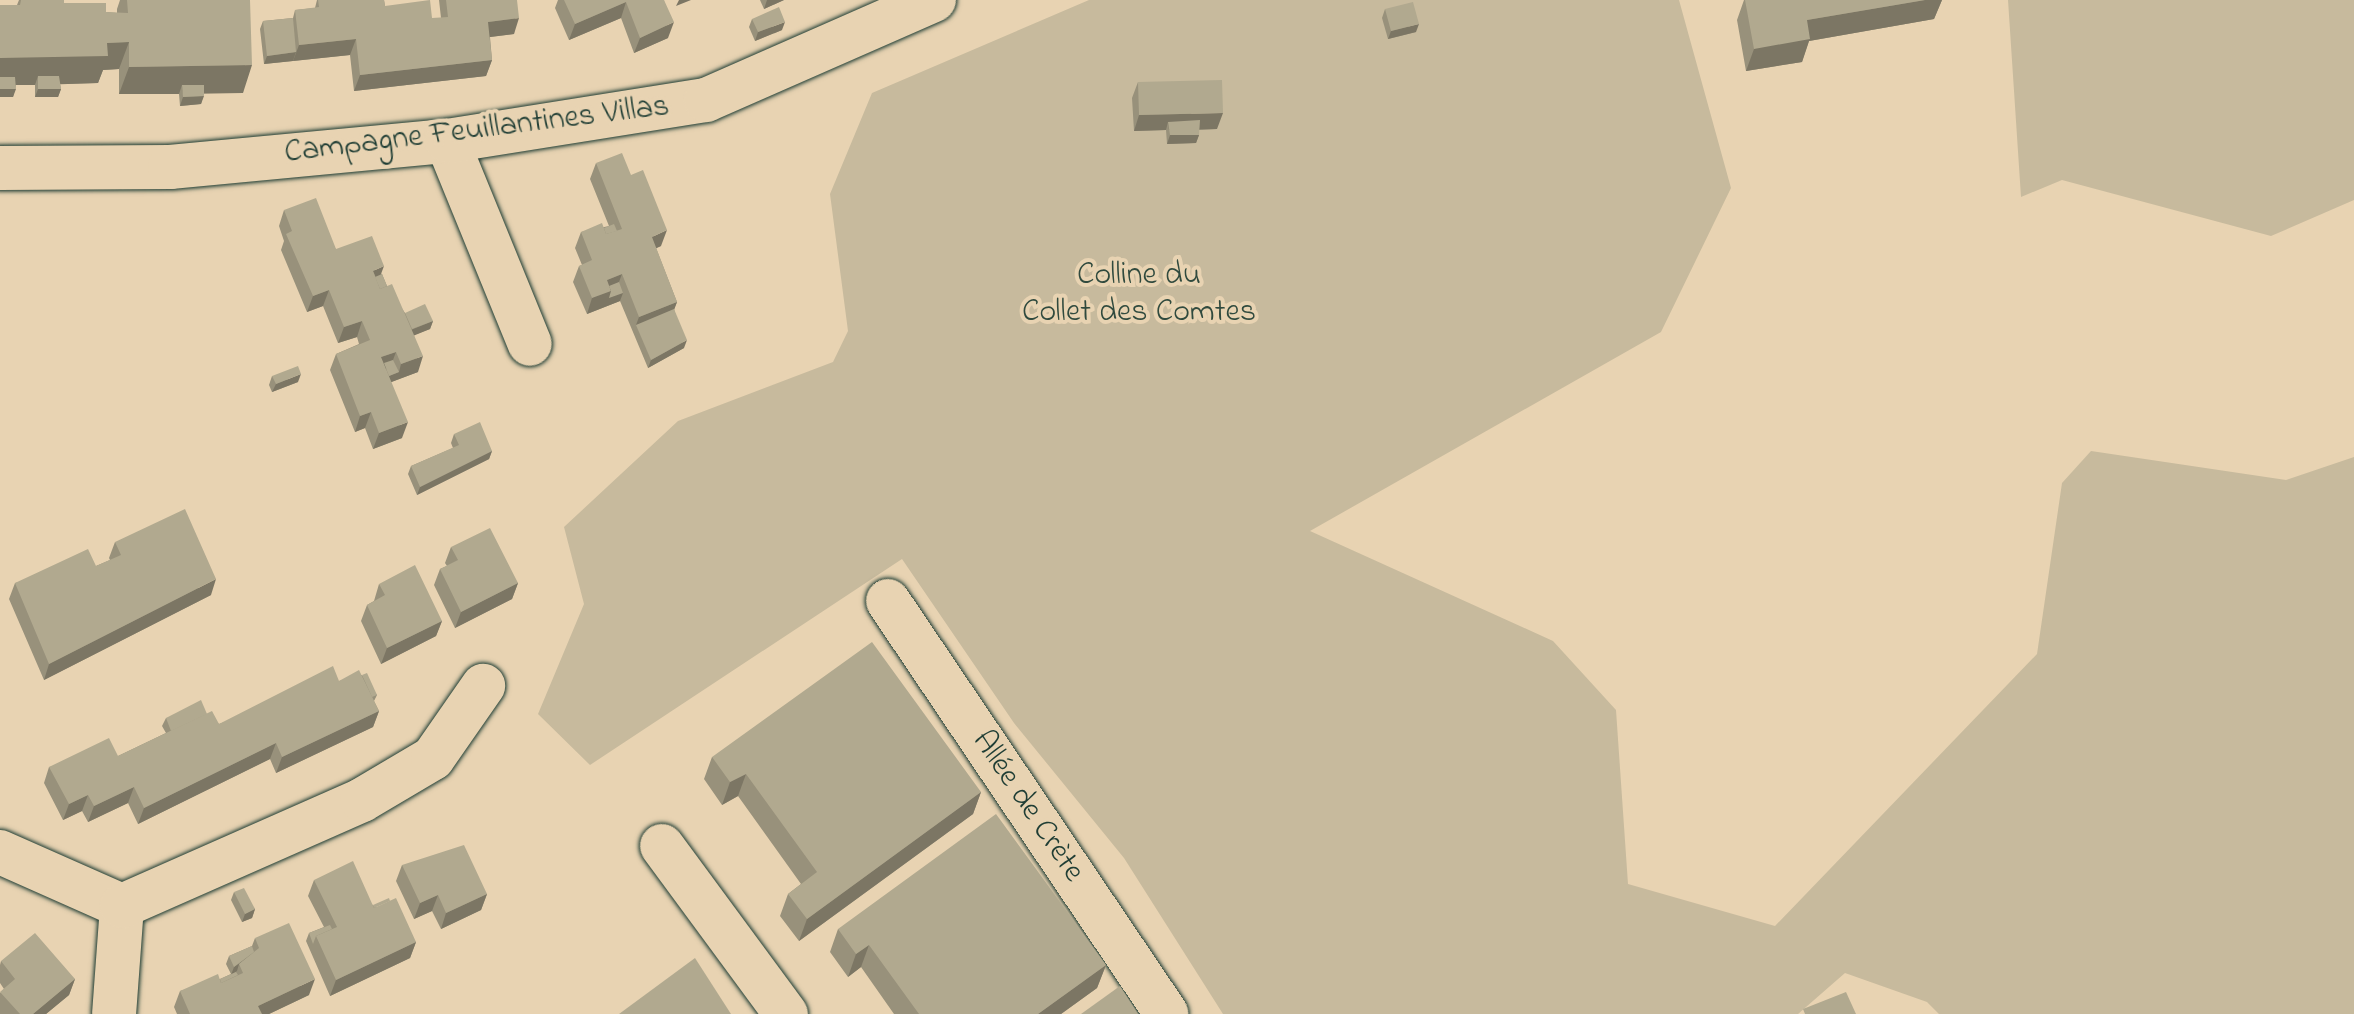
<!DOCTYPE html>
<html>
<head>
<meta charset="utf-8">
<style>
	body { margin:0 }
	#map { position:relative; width:2354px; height:1014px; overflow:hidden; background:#e8d3b2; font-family:"Indie Flower",sans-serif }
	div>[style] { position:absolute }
	.green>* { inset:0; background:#c7ba9d }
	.roads { filter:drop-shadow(0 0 2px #1f3d34) drop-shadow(0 0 2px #1f3d34) }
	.street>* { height:44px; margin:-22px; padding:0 22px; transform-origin:22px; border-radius:22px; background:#e8d3b2 }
	.wall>* { inset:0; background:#98917b }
	.shaded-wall>* { inset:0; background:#7c7664 }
	.building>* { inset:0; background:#b1a98f }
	span { translate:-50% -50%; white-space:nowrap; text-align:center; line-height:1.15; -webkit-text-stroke:8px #e8d3b2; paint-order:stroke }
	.street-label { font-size:32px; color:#1f3d34 }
	.park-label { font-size:32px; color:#304a3e }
</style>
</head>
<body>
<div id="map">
	<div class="green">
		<i style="clip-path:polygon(1089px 0,1679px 0,1731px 188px,1661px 332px,1310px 531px,1553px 641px,1616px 710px,1628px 884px,1775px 926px,2037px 654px,2062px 483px,2091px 451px,2286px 480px,2354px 457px,2354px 1014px,1939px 1014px,1927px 1002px,1845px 973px,1798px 1014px,1223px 1014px,1124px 858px,1014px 723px,902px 559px,590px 765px,538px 714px,584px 604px,564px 527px,678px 421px,833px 362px,848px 331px,830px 194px,872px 93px)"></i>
		<i style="clip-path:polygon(2008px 0,2354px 0,2354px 200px,2271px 236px,2062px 180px,2021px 197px)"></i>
	</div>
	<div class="roads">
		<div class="street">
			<i style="left:447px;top:141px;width:219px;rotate:67.8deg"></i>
			<i style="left:0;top:168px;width:170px;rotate:-0.3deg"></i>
			<i style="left:170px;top:167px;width:278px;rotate:-5.4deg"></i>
			<i style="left:447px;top:141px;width:262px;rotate:-9deg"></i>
			<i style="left:706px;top:100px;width:249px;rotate:-23.7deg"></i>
			<i style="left:888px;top:601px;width:498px;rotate:56deg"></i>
			<i style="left:662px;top:846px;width:209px;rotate:53.6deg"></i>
			<i style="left:0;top:852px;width:133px;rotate:23.9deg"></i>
			<i style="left:122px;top:906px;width:108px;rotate:94.2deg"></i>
			<i style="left:122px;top:906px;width:262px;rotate:-23.8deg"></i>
			<i style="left:362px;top:800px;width:82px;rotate:-30.6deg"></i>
			<i style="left:433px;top:758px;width:88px;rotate:-55.2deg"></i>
		</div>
	</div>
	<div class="wall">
		<i style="clip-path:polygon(19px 0,64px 0,64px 3px,106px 12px,117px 13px,117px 9px,120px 0,250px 0,243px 93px,204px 93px,201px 104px,180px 106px,179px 94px,119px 94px,119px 69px,103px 70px,98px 83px,60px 84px,61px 89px,58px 97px,35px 97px,35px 85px,16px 85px,13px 97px,0 97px,0 5px,17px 5px)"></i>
		<i style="clip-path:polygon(317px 0,384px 0,385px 6px,432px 18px,441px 18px,439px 0,517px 0,514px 34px,490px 37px,492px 60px,486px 76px,354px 91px,350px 55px,264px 64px,260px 29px,263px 21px,293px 18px,295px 10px,315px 8px)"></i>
		<i style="clip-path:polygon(558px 0,664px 0,668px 38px,634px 53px,621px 18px,569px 40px,555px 8px)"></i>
		<i style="clip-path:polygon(760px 0,784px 0,764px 9px)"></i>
		<i style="clip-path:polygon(1744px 0,1942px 0,1934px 19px,1809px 41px,1802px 62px,1746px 71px,1737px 20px)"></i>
		<i style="clip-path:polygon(1385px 9px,1416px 32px,1388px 39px,1382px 18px)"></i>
		<i style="clip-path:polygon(752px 19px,782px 30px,755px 41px,749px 27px)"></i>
		<i style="clip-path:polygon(1138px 82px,1217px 129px,1199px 130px,1199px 135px,1196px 143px,1167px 144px,1166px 130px,1134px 131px,1132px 98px)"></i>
		<i style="clip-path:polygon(596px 163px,661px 246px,656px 248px,677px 302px,674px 309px,684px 348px,648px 368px,620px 301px,587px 314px,573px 282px,579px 266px,582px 265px,575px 248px,581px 232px,609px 226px,590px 179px)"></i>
		<i style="clip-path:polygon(284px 210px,336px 249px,382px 274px,387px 286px,405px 313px,433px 321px,430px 329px,414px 335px,418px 372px,391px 382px,402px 438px,373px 449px,365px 428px,355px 432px,330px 370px,336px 354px,359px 344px,357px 337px,338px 343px,323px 306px,307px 312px,281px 250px,284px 241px,279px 226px)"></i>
		<i style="clip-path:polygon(272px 376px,298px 382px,272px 392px,269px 385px)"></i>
		<i style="clip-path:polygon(454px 434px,492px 451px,489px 459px,417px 495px,408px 474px,411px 466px,453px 448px,451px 443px)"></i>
		<i style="clip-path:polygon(115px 542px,211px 595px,44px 680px,9px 599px,15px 583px,96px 566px,110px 560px,109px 558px)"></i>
		<i style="clip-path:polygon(451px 547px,518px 583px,512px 599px,455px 628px,434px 585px,440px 569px,447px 566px,445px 563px)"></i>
		<i style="clip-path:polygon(379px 584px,442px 621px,436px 636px,381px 664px,361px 621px,367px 605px,374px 601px)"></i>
		<i style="clip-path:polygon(362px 675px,377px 695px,374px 701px,379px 711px,373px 727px,276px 773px,270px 759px,138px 824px,128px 803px,88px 822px,82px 811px,63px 820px,44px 783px,49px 767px,118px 756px,166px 733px,162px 726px,166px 718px,207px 714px,219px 724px,339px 681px)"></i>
		<i style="clip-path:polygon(712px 757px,981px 792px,973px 814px,799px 941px,780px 916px,788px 894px,801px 884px,738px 796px,722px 805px,704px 779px)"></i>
		<i style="clip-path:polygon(402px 865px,487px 894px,481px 910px,441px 929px,432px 911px,414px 919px,396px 881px)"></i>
		<i style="clip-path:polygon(314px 880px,373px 905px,416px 942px,410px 958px,330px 996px,306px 941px,309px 933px,324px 927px,308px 896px)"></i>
		<i style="clip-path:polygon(234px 892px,255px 909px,252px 918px,242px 922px,231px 900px)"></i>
		<i style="clip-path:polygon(838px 929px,1106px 965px,1097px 988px,1061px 1014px,894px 1014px,861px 967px,848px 977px,830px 952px)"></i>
		<i style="clip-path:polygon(255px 938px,309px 995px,269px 1014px,177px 1014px,174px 1007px,180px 991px,220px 979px,231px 974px,226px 964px,229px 956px,252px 946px)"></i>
		<i style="clip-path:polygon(1px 961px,75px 979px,69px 995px,46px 1014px,0 1014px,0 993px,4px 989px,0 983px,0 965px)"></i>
	</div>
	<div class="shaded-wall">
		<i style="clip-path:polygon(679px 0,691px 0,676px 6px)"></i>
		<i style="clip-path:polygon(767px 0,784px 0,764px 9px)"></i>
		<i style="clip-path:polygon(1925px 0,1942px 0,1934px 19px,1809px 41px,1802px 62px,1746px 71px,1754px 49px,1807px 20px)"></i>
		<i style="clip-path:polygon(626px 2px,621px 18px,569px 40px,575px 24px)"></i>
		<i style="clip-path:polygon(519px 18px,514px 34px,482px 38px,488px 22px)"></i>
		<i style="clip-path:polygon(674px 22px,668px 38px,634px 53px,640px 38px)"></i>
		<i style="clip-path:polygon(785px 22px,782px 30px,755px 41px,758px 32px)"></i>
		<i style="clip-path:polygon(1419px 24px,1416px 32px,1388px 39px,1391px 31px)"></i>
		<i style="clip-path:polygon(356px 39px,350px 55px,293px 61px,299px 45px)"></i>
		<i style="clip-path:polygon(129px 42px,119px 69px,103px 70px,98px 83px,38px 85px,38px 76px,35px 85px,0 85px,0 58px,107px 43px)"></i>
		<i style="clip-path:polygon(296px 52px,293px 61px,264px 64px,267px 56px)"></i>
		<i style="clip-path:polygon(492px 60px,486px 76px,354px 91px,360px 75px)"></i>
		<i style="clip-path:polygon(252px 65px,243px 93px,183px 94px,182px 85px,179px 94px,119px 94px,129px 67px)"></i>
		<i style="clip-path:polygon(0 89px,16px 89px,13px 97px,0 97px)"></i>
		<i style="clip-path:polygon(38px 89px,61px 89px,58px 97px,35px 97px)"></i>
		<i style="clip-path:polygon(204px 96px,201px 104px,180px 106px,183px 97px)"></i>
		<i style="clip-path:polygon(1223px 113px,1217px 129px,1169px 130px,1168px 122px,1166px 130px,1134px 131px,1139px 115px)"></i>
		<i style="clip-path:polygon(1170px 135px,1199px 135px,1196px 143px,1167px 144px)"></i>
		<i style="clip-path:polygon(667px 230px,661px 246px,646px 253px,652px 237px)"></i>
		<i style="clip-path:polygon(384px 266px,378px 282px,373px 271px)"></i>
		<i style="clip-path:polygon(622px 274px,616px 290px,623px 293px,620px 301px,587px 314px,592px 298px,607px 280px)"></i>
		<i style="clip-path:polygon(329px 290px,323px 306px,307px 312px,313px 296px)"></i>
		<i style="clip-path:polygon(677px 302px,671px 318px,636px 325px,639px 317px)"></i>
		<i style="clip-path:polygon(362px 321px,357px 337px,338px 343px,344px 327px)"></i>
		<i style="clip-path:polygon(433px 321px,430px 329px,403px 340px,406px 332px)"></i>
		<i style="clip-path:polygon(687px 340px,684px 348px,648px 368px,651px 360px)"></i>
		<i style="clip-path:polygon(396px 352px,390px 368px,381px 371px,381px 357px)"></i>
		<i style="clip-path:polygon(423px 356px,418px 372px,381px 386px,384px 378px,399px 372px,401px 364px)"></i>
		<i style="clip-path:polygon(301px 374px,298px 382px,272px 392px,276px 384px)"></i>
		<i style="clip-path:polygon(371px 412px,365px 428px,355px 432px,360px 416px)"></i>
		<i style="clip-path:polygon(408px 422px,402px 438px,373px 449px,379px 433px)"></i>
		<i style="clip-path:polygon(492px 451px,489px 459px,417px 495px,420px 487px)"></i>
		<i style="clip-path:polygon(216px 579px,211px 595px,44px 680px,49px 664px)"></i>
		<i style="clip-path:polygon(518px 583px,512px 599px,455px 628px,461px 612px)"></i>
		<i style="clip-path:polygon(442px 621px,436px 636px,381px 664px,387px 648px)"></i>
		<i style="clip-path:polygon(379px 711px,373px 727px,276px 773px,282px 757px)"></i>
		<i style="clip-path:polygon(276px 743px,270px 759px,138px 824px,144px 808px)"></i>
		<i style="clip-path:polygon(746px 774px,738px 796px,722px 805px,730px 782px)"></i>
		<i style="clip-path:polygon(134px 787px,128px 803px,88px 822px,94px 806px)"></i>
		<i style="clip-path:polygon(981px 792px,973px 814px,799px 941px,807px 919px)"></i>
		<i style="clip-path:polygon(88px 795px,82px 811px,63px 820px,69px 804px)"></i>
		<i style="clip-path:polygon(487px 894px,481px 910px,441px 929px,446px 913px)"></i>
		<i style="clip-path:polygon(438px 895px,432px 911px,414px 919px,420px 903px)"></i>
		<i style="clip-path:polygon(255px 909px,252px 918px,242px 922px,245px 914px)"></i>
		<i style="clip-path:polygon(416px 942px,410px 958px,330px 996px,336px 980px)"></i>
		<i style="clip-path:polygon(869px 945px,861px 967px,848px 977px,856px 954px)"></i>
		<i style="clip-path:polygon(254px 952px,239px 964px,237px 971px,231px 975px,234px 967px)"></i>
		<i style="clip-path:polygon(1106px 965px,1097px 988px,1061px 1014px,1038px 1014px)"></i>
		<i style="clip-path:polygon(75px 979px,69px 995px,46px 1014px,33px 1014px)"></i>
		<i style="clip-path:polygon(315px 979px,309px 995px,269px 1014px,255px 1014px,258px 1006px)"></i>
	</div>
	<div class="building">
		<i style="clip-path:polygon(21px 0,64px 0,64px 3px,106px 3px,106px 12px,128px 13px,127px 0,250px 0,252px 65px,129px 67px,129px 42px,107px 43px,108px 56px,0 58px,0 5px,20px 5px)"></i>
		<i style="clip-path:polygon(318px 0,384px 0,385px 6px,430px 0,432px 18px,448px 17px,446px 0,517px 0,519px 18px,488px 22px,492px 60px,360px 75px,356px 39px,299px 45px,295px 10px,319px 7px)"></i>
		<i style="clip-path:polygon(564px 0,664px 0,674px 22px,640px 38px,626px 2px,575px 24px)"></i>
		<i style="clip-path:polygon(1745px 0,1925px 0,1807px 20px,1810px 39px,1754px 49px)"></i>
		<i style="clip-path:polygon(1413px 2px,1419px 24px,1391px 31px,1385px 9px)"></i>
		<i style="clip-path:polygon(779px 7px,785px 22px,758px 32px,752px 19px)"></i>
		<i style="clip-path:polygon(293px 18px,296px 52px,267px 56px,263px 21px)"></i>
		<i style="clip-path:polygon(38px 76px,59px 76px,61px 89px,38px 89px)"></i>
		<i style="clip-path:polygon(0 77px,15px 77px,16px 89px,0 89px)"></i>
		<i style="clip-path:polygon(1222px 80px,1223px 113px,1139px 115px,1138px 82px)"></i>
		<i style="clip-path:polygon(182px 85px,204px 85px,204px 96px,183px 97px)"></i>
		<i style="clip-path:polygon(1200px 120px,1199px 135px,1170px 135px,1168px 122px)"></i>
		<i style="clip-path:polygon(622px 153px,631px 175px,643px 170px,667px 230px,652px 237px,677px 302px,639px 317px,622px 274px,607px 280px,611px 291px,592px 298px,579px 266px,592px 260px,581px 232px,602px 223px,606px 234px,622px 229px,596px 163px)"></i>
		<i style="clip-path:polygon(316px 198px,336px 249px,372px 236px,384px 266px,373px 271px,380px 289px,392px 284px,423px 356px,401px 364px,396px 352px,381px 357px,408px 422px,379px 433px,371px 412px,360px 416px,336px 354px,370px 340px,362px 321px,344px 327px,329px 290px,313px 296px,286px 234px,292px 231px,284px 210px)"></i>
		<i style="clip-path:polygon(614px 224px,617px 231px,606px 234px,604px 228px)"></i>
		<i style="clip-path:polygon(382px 274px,387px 286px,380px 289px,375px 277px)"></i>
		<i style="clip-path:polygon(619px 282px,623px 293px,609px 298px,611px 291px,609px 286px)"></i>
		<i style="clip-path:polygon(425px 304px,433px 321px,412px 329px,405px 313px)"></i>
		<i style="clip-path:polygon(674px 309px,687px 340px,651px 360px,636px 325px)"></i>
		<i style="clip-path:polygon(393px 360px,399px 372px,389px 376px,384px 363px)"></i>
		<i style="clip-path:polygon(298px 366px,301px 374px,276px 384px,272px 376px)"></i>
		<i style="clip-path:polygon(480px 422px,492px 451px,420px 487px,411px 466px,459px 445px,454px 434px)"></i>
		<i style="clip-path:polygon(185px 509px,216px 579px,49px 664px,15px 583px,88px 549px,96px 566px,121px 555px,115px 542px)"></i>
		<i style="clip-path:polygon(490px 528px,518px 583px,461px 612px,440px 569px,458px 560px,451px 547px)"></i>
		<i style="clip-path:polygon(415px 565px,442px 621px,387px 648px,367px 605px,385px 595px,379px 584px)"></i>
		<i style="clip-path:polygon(872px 642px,981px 792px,807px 919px,788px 894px,817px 872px,746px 774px,730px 782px,712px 757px)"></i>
		<i style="clip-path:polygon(333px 666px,339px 681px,359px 670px,379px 711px,282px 757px,276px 743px,144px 808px,134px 787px,94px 806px,88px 795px,69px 804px,49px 767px,109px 738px,118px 756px,212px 711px,219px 724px)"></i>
		<i style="clip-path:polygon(367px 673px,377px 695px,372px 697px,362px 675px)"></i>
		<i style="clip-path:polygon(201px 700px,207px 714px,171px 731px,166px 718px)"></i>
		<i style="clip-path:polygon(996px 814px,1106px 965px,1038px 1014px,919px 1014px,869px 945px,856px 954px,838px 929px)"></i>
		<i style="clip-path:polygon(464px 845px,487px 894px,446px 913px,438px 895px,420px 903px,402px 865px)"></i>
		<i style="clip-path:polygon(353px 861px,374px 908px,396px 898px,416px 942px,336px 980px,316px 936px,337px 927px,314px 880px)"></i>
		<i style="clip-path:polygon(244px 888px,255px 909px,245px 914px,234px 892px)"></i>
		<i style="clip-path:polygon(389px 898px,390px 901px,374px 908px,373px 905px)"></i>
		<i style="clip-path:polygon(289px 923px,315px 979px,258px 1006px,262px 1014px,190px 1014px,180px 991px,218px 974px,221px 983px,243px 973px,239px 964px,259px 948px,255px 938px)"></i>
		<i style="clip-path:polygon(330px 925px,332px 929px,316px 936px,313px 944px,309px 933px)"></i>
		<i style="clip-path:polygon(35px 933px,75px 979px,33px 1014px,20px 1014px,0 992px,15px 979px,1px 961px)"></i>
		<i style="clip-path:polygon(252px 946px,254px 952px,234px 967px,229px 956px)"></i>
		<i style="clip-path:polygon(695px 958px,731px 1014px,619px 1014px)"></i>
		<i style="clip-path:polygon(236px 972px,238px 975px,221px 983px,220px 979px)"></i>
		<i style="clip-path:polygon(1120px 986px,1138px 1014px,1081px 1014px)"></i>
		<i style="clip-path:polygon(1846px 992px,1856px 1014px,1805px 1014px,1803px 1009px)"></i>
	</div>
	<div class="street-label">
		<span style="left:477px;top:131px;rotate:-7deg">Campagne Feuillantines Villas</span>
		<span style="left:1027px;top:807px;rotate:56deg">Allée de Crète</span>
	</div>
	<div class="park-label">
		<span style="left:1139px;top:295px">Colline du<br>Collet des Comtes</span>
	</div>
</div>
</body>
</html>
